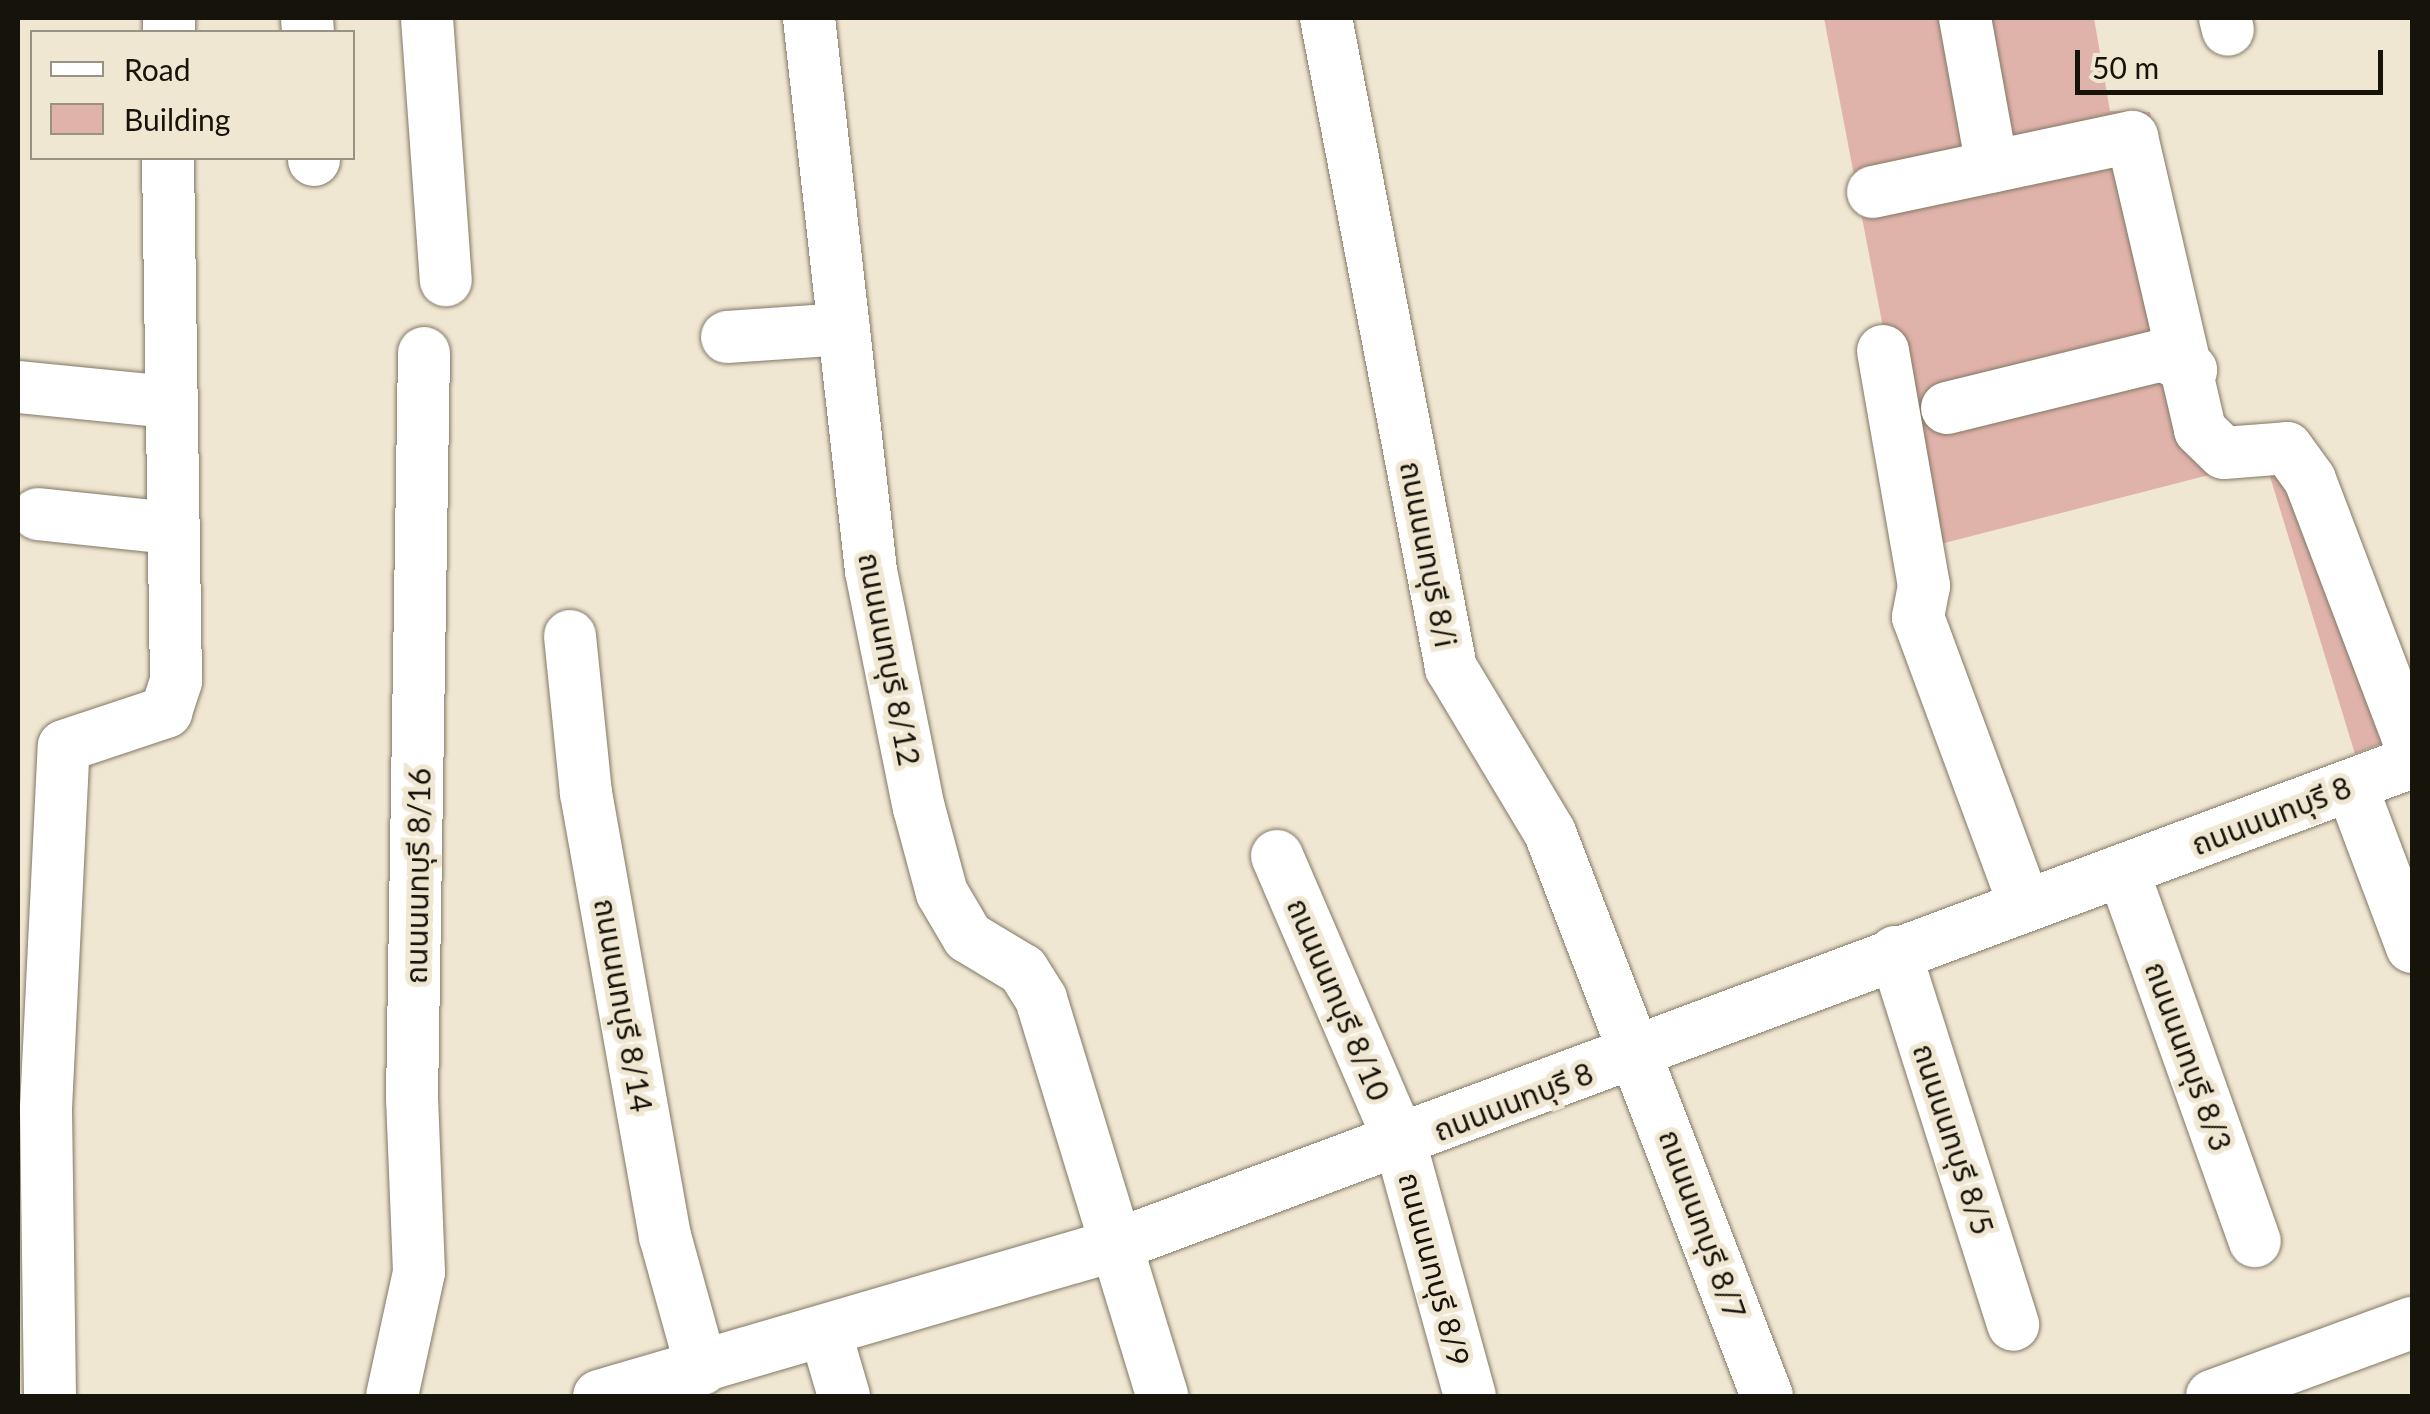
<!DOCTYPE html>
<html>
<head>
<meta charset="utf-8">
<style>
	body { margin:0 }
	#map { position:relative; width:2430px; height:1414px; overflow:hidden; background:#f0e7d2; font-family:Lato,"Noto Sans Thai",sans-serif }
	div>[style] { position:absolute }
	.building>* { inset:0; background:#e0b3aa }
	.roads { filter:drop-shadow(0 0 2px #817866) drop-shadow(0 0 2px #817866) }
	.minor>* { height:52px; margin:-26px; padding:0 26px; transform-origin:26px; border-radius:26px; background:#fff }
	span { translate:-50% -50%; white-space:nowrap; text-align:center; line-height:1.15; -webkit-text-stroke:10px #f0e7d2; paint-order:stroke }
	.street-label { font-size:30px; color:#16130b }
	.frame { position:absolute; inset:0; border:20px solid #16130b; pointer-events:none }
	.legend { position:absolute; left:30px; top:30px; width:325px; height:130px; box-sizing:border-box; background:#f0e7d2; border:2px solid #999282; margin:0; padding:12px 18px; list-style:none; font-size:30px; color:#16130b }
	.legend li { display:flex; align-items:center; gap:20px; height:50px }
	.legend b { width:50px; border:2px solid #999282 }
	.scale { position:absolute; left:2075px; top:50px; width:308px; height:45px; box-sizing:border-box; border:5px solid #16130b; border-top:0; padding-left:12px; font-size:30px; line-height:35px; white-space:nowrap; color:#16130b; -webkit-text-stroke:8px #f0e7d2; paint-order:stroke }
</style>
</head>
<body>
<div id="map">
	<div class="building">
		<i style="clip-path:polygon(1824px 18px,2094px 18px,2110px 111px,2150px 112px,2206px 411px,2234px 431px,2256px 424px,2402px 735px,2355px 754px,2268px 470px,2209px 475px,1925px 548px)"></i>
	</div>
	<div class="roads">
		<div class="minor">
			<i style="left:307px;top:18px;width:14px;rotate:86deg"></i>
			<i style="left:427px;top:18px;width:263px;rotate:85.9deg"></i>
			<i style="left:809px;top:18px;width:556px;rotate:83.6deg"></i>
			<i style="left:871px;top:571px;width:242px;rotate:78.6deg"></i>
			<i style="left:919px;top:808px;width:88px;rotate:74.9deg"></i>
			<i style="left:942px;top:893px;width:51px;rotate:59.4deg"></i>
			<i style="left:968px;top:937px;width:64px;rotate:31deg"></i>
			<i style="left:1023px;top:970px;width:34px;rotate:58deg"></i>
			<i style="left:1041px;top:999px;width:415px;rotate:73deg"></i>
			<i style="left:1326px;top:18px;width:662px;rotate:79.11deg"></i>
			<i style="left:1451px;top:668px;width:192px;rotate:59deg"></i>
			<i style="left:1550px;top:833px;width:603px;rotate:68.92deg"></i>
			<i style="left:1965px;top:18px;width:151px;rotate:79.7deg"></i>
			<i style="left:2225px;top:18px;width:12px;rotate:76deg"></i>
			<i style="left:169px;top:32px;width:14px;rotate:-90deg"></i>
			<i style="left:314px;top:158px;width:2px;rotate:90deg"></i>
			<i style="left:1873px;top:192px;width:265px;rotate:-12deg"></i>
			<i style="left:2132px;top:137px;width:301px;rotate:76.9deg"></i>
			<i style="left:2200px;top:430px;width:33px;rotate:44deg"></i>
			<i style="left:2224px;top:453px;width:63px;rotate:-4.5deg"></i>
			<i style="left:2287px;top:448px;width:39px;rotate:54deg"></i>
			<i style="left:2310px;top:480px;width:287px;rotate:69.2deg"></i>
			<i style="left:727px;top:337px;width:117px;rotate:-3.9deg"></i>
			<i style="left:1883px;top:351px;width:239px;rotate:80.1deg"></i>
			<i style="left:1924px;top:586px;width:32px;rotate:101deg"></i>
			<i style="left:1918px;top:617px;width:306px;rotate:69.7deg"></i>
			<i style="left:18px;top:387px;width:150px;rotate:5.7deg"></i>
			<i style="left:1947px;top:408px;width:222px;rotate:-13.8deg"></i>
			<i style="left:2163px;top:355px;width:32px;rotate:28deg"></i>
			<i style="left:38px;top:514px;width:135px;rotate:6deg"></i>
			<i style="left:570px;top:636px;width:158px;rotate:84.2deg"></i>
			<i style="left:586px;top:793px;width:450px;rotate:79.9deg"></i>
			<i style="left:665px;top:1236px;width:138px;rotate:74.5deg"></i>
			<i style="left:2351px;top:785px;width:173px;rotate:69.4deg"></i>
			<i style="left:1277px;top:856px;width:311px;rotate:66.7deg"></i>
			<i style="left:1400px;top:1142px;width:263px;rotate:74.6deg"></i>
			<i style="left:2123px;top:871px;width:393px;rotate:70.4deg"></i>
			<i style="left:1895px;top:952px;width:391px;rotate:72.4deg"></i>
			<i style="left:825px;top:1331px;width:68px;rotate:73.7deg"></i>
			<i style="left:50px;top:1396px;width:288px;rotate:-90.8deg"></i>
			<i style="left:46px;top:1108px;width:362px;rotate:-87.2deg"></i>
			<i style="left:64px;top:746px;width:108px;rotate:-18.4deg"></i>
			<i style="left:166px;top:712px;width:33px;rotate:-72deg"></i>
			<i style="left:176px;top:681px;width:523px;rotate:-90.88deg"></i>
			<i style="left:392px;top:1396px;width:127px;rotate:-77.7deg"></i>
			<i style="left:419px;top:1272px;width:172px;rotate:-92.3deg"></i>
			<i style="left:412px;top:1100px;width:747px;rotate:-89.08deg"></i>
			<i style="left:599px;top:1396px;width:542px;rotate:-16.29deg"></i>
			<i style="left:1119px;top:1244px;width:1380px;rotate:-20.44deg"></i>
			<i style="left:2212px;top:1396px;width:213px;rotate:-20.1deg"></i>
		</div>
	</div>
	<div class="street-label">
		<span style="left:1429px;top:554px;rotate:79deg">ถนนนนทบุรี 8/i</span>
		<span style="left:890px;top:659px;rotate:79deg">ถนนนนทบุรี 8/12</span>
		<span style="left:2271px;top:815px;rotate:-21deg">ถนนนนทบุรี 8</span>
		<span style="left:417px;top:876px;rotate:-89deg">ถนนนนทบุรี 8/16</span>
		<span style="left:1339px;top:999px;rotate:67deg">ถนนนนทบุรี 8/10</span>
		<span style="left:624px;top:1005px;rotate:80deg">ถนนนนทบุรี 8/14</span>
		<span style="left:2189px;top:1056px;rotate:70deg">ถนนนนทบุรี 8/3</span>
		<span style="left:1513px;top:1101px;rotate:-21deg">ถนนนนทบุรี 8</span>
		<span style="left:1954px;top:1139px;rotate:72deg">ถนนนนทบุรี 8/5</span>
		<span style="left:1703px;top:1224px;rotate:70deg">ถนนนนทบุรี 8/7</span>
		<span style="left:1435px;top:1269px;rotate:75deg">ถนนนนทบุรี 8/9</span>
	</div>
	<div class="frame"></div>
	<ul class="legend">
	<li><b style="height:12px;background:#fff"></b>Road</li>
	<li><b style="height:28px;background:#e0b3aa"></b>Building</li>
	</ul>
	<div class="scale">50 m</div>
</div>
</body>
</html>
